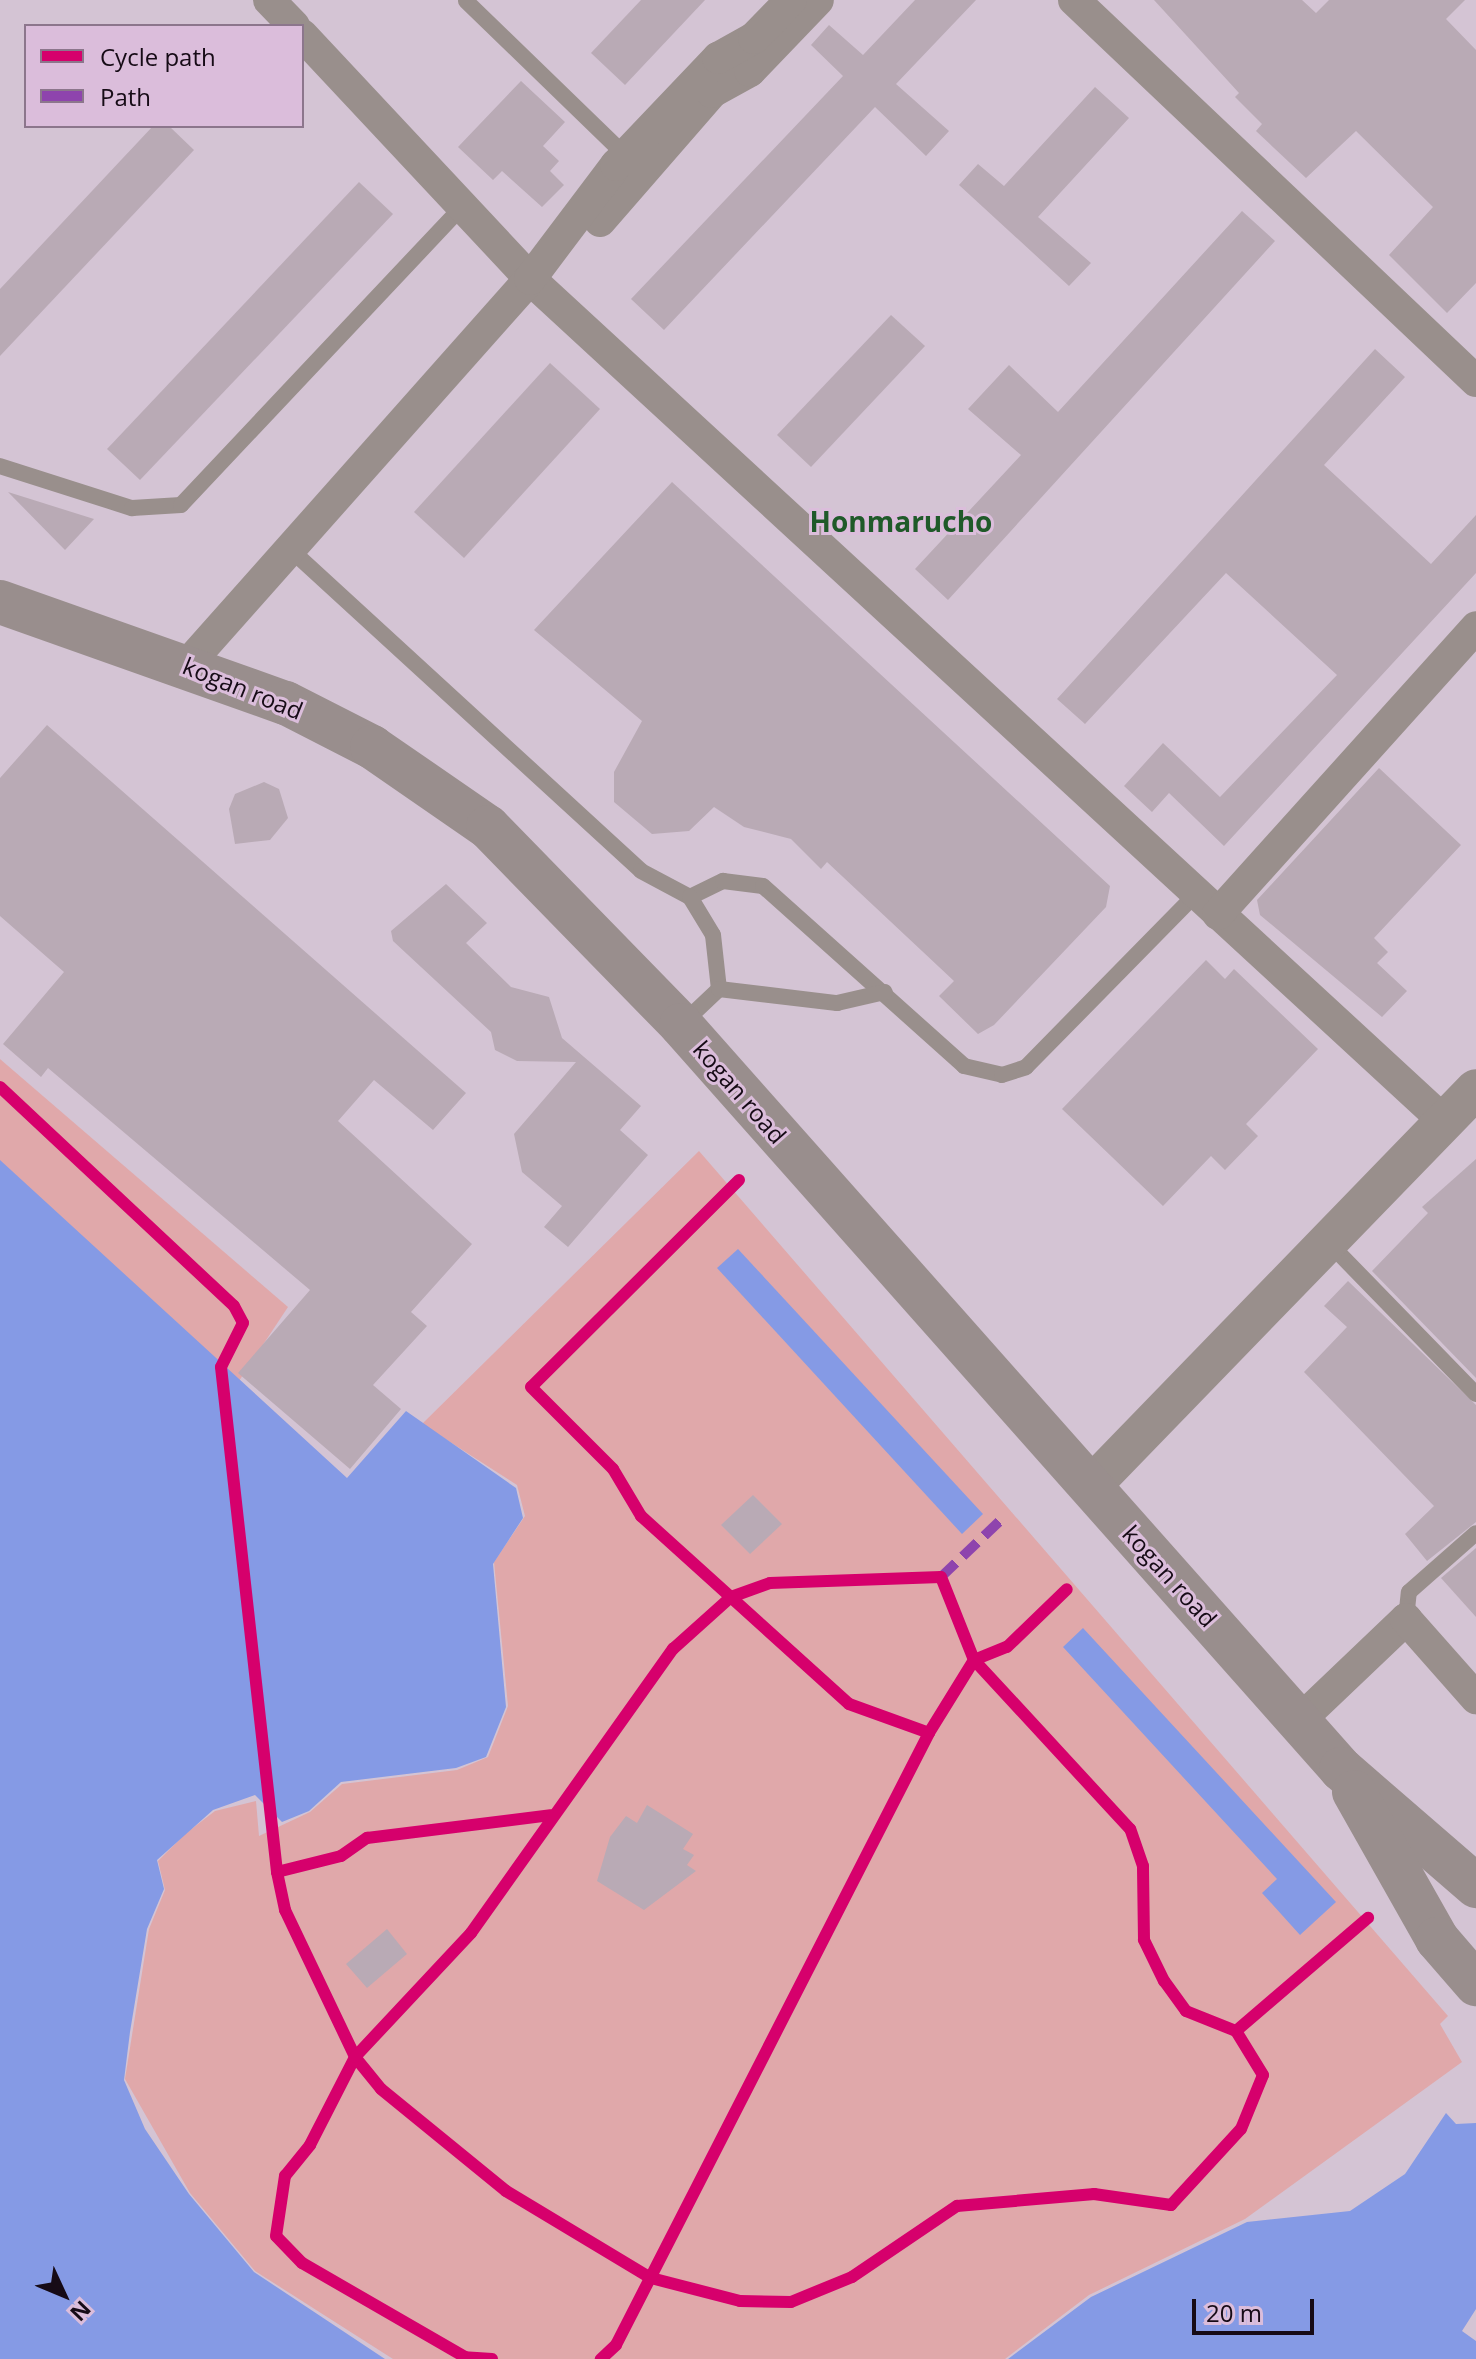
<!DOCTYPE html>
<html>
<head>
<meta charset="utf-8">
<style>
	body { margin:0 }
	#map { position:relative; width:1476px; height:2359px; overflow:hidden; background:#d4c4d4; font-family:"Open Sans",sans-serif }
	div>[style] { position:absolute }
	.green>* { inset:0; background:#e0a8aa }
	.water>* { inset:0; background:#859ae5 }
	.building>* { inset:0; background:#b9aab5 }
	.service>* { height:16px; margin:-8px; padding:0 8px; transform-origin:8px; border-radius:8px; background:#998f8c }
	.minor>* { height:32px; margin:-16px; padding:0 16px; transform-origin:16px; border-radius:16px; background:#998f8c }
	.tertiary>* { height:40px; margin:-20px; padding:0 20px; transform-origin:20px; border-radius:20px; background:#998f8c }
	.secondary>* { height:44px; margin:-22px; padding:0 22px; transform-origin:22px; border-radius:22px; background:#998e8d }
	.quiet>* { height:10px; margin-top:-5px; transform-origin:0; background:repeating-linear-gradient(90deg,#8e44ad 0 20px,transparent 0 30px) }
	.cycleway>* { height:12px; margin:-6px; padding:0 6px; transform-origin:6px; border-radius:6px; background:#d6006c }
	span { translate:-50% -50%; white-space:nowrap; text-align:center; line-height:1.15; -webkit-text-stroke:6px #dbbddb; paint-order:stroke }
	.street-label { font-size:24px; color:#160b16 }
	.quarter-label { font-size:28px; color:#1f5a29; font-weight:700 }
	.legend { position:absolute; left:24px; top:24px; width:280px; height:104px; box-sizing:border-box; background:#dbbddb; border:2px solid #8c768c; margin:0; padding:10px 14px; list-style:none; font-size:24px; color:#160b16 }
	.legend li { display:flex; align-items:center; gap:16px; height:40px }
	.legend b { width:40px; border:2px solid #8c768c }
	.north { position:absolute; left:24px; top:2255px; width:80px; height:80px; -webkit-text-stroke:6px #dbbddb; paint-order:stroke; rotate:134deg; font-size:22px; font-weight:700; line-height:32px; text-align:center; color:#160b16 }
	.north::after { content:''; display:block; margin:auto; width:28px; height:36px; background:#160b16; clip-path:polygon(50% 0,100% 100%,50% 72%,0 100%) }
	.scale { position:absolute; left:1192px; top:2299px; width:122px; height:36px; box-sizing:border-box; border:4px solid #160b16; border-top:0; padding-left:10px; font-size:24px; line-height:28px; white-space:nowrap; color:#160b16; -webkit-text-stroke:6px #dbbddb; paint-order:stroke }
</style>
</head>
<body>
<div id="map">
	<div class="green">
		<i style="clip-path:polygon(0 1059px,288px 1307px,239px 1381px,0 1161px)"></i>
		<i style="clip-path:polygon(699px 1151px,1448px 2016px,1440px 2024px,1462px 2062px,1245px 2219px,1089px 2295px,1005px 2359px,393px 2359px,255px 2271px,190px 2193px,125px 2079px,149px 1929px,165px 1890px,158px 1861px,185px 1834px,215px 1811px,256px 1801px,259px 1836px,310px 1812px,342px 1784px,457px 1770px,488px 1757px,508px 1706px,494px 1562px,525px 1516px,517px 1485px,422px 1424px)"></i>
	</div>
	<div class="water">
		<i style="clip-path:polygon(0 1160px,347px 1478px,406px 1411px,516px 1488px,523px 1518px,493px 1564px,506px 1707px,486px 1757px,456px 1768px,341px 1782px,309px 1811px,282px 1822px,255px 1795px,213px 1810px,157px 1860px,164px 1889px,147px 1929px,130px 2032px,124px 2080px,145px 2129px,189px 2194px,254px 2272px,385px 2359px,0 2359px)"></i>
		<i style="clip-path:polygon(738px 1249px,983px 1514px,962px 1534px,717px 1268px)"></i>
		<i style="clip-path:polygon(1083px 1628px,1336px 1902px,1300px 1935px,1262px 1893px,1277px 1879px,1063px 1647px)"></i>
		<i style="clip-path:polygon(1446px 2113px,1456px 2124px,1476px 2123px,1476px 2309px,1462px 2331px,1476px 2341px,1476px 2359px,1008px 2359px,1091px 2297px,1247px 2222px,1350px 2211px,1405px 2174px)"></i>
	</div>
	<div class="building">
		<i style="clip-path:polygon(641px 0,705px 0,625px 85px,591px 53px)"></i>
		<i style="clip-path:polygon(915px 0,976px 0,896px 84px,949px 131px,926px 156px,875px 107px,664px 330px,631px 299px,843px 76px,811px 45px,829px 25px,863px 55px)"></i>
		<i style="clip-path:polygon(1154px 0,1302px 0,1316px 13px,1329px 0,1465px 0,1446px 19px,1476px 50px,1476px 283px,1447px 313px,1389px 255px,1433px 207px,1356px 131px,1306px 178px,1256px 131px,1262px 124px,1235px 97px,1239px 93px)"></i>
		<i style="clip-path:polygon(521px 81px,565px 122px,543px 146px,559px 161px,550px 171px,564px 185px,542px 207px,502px 171px,493px 180px,458px 147px)"></i>
		<i style="clip-path:polygon(1095px 87px,1129px 118px,1038px 217px,1091px 263px,1069px 286px,959px 185px,978px 164px,1004px 186px)"></i>
		<i style="clip-path:polygon(153px 126px,169px 126px,194px 150px,0 356px,0 289px)"></i>
		<i style="clip-path:polygon(359px 182px,393px 214px,140px 480px,107px 449px)"></i>
		<i style="clip-path:polygon(1242px 211px,1275px 241px,948px 600px,915px 569px,1021px 455px,968px 409px,1009px 365px,1058px 412px)"></i>
		<i style="clip-path:polygon(891px 315px,925px 346px,811px 467px,777px 435px)"></i>
		<i style="clip-path:polygon(1375px 349px,1405px 377px,1324px 465px,1431px 564px,1476px 515px,1476px 573px,1224px 846px,1169px 793px,1152px 812px,1124px 786px,1163px 743px,1220px 797px,1337px 675px,1226px 573px,1085px 724px,1057px 699px)"></i>
		<i style="clip-path:polygon(550px 363px,600px 409px,464px 558px,414px 512px)"></i>
		<i style="clip-path:polygon(672px 482px,1110px 886px,1106px 907px,994px 1025px,978px 1034px,939px 996px,954px 981px,827px 862px,821px 869px,791px 839px,744px 827px,714px 807px,689px 831px,652px 834px,614px 802px,614px 772px,642px 721px,534px 630px)"></i>
		<i style="clip-path:polygon(8px 492px,94px 519px,65px 550px)"></i>
		<i style="clip-path:polygon(47px 725px,466px 1093px,433px 1130px,374px 1080px,338px 1121px,472px 1244px,411px 1312px,427px 1326px,373px 1385px,401px 1409px,350px 1469px,238px 1373px,310px 1290px,48px 1068px,41px 1077px,3px 1044px,64px 972px,0 916px,0 778px)"></i>
		<i style="clip-path:polygon(1379px 768px,1461px 845px,1374px 938px,1388px 952px,1377px 963px,1407px 991px,1382px 1017px,1260px 915px,1257px 900px)"></i>
		<i style="clip-path:polygon(264px 782px,279px 789px,288px 818px,270px 840px,235px 844px,229px 809px,235px 794px)"></i>
		<i style="clip-path:polygon(446px 884px,487px 923px,466px 943px,511px 987px,549px 997px,562px 1038px,641px 1106px,620px 1130px,648px 1155px,568px 1247px,544px 1227px,562px 1206px,522px 1172px,514px 1134px,576px 1062px,517px 1061px,495px 1050px,491px 1032px,393px 941px,391px 931px)"></i>
		<i style="clip-path:polygon(1206px 960px,1225px 979px,1234px 969px,1318px 1049px,1246px 1124px,1258px 1136px,1225px 1170px,1211px 1156px,1163px 1206px,1062px 1109px)"></i>
		<i style="clip-path:polygon(1476px 1159px,1476px 1378px,1372px 1271px,1428px 1213px,1422px 1207px)"></i>
		<i style="clip-path:polygon(1348px 1281px,1476px 1405px,1476px 1522px,1427px 1561px,1405px 1534px,1434px 1506px,1304px 1372px,1347px 1327px,1324px 1306px)"></i>
		<i style="clip-path:polygon(753px 1495px,782px 1524px,750px 1554px,721px 1525px)"></i>
		<i style="clip-path:polygon(1476px 1548px,1476px 1617px,1441px 1578px)"></i>
		<i style="clip-path:polygon(647px 1805px,693px 1834px,683px 1849px,694px 1855px,687px 1865px,696px 1871px,644px 1910px,597px 1881px,610px 1837px,626px 1816px,637px 1823px)"></i>
		<i style="clip-path:polygon(387px 1929px,407px 1954px,367px 1988px,346px 1964px)"></i>
	</div>
	<div class="service">
		<i style="left:466px;top:1px;width:221px;rotate:44.1deg"></i>
		<i style="left:0;top:466px;width:139px;rotate:17.7deg"></i>
		<i style="left:132px;top:508px;width:49px;rotate:-3.5deg"></i>
		<i style="left:181px;top:505px;width:410px;rotate:-46.7deg"></i>
		<i style="left:290px;top:549px;width:476px;rotate:42.5deg"></i>
		<i style="left:641px;top:871px;width:55px;rotate:28deg"></i>
		<i style="left:690px;top:897px;width:37px;rotate:-26deg"></i>
		<i style="left:723px;top:881px;width:40px;rotate:7.1deg"></i>
		<i style="left:763px;top:886px;width:270px;rotate:41.8deg"></i>
		<i style="left:964px;top:1066px;width:39px;rotate:13deg"></i>
		<i style="left:1002px;top:1075px;width:25px;rotate:-18deg"></i>
		<i style="left:1026px;top:1067px;width:243px;rotate:-45.5deg"></i>
		<i style="left:690px;top:897px;width:44px;rotate:58.8deg"></i>
		<i style="left:713px;top:935px;width:54px;rotate:83.7deg"></i>
		<i style="left:682px;top:1024px;width:51px;rotate:-43.4deg"></i>
		<i style="left:719px;top:989px;width:119px;rotate:6.8deg"></i>
		<i style="left:837px;top:1003px;width:49px;rotate:-12.9deg"></i>
		<i style="left:1328px;top:1242px;width:212px;rotate:45.8deg"></i>
		<i style="left:1406px;top:1619px;width:27px;rotate:-84deg"></i>
		<i style="left:1409px;top:1592px;width:89px;rotate:-41.4deg"></i>
	</div>
	<div class="minor">
		<i style="left:269px;top:0;width:36px;rotate:46deg"></i>
		<i style="left:1074px;top:0;width:554px;rotate:43.46deg"></i>
		<i style="left:302px;top:35px;width:334px;rotate:46.9deg"></i>
		<i style="left:530px;top:279px;width:1243px;rotate:42.65deg"></i>
		<i style="left:600px;top:221px;width:171px;rotate:-49deg"></i>
		<i style="left:712px;top:92px;width:43px;rotate:-28.9deg"></i>
		<i style="left:750px;top:71px;width:98px;rotate:-46.2deg"></i>
		<i style="left:187px;top:665px;width:516px;rotate:-48.38deg"></i>
		<i style="left:530px;top:279px;width:143px;rotate:-53deg"></i>
		<i style="left:616px;top:165px;width:148px;rotate:-46.4deg"></i>
		<i style="left:718px;top:58px;width:41px;rotate:-29.1deg"></i>
		<i style="left:754px;top:38px;width:53px;rotate:-45.8deg"></i>
		<i style="left:1218px;top:914px;width:386px;rotate:-48deg"></i>
		<i style="left:1299px;top:1721px;width:148px;rotate:-43.6deg"></i>
		<i style="left:1406px;top:1619px;width:106px;rotate:48.5deg"></i>
	</div>
	<div class="tertiary">
		<i style="left:1090px;top:1487px;width:554px;rotate:-45.88deg"></i>
	</div>
	<div class="secondary">
		<i style="left:0;top:602px;width:303px;rotate:19.5deg"></i>
		<i style="left:286px;top:703px;width:97px;rotate:27.1deg"></i>
		<i style="left:372px;top:747px;width:141px;rotate:34.6deg"></i>
		<i style="left:488px;top:827px;width:277px;rotate:45.7deg"></i>
		<i style="left:681px;top:1025px;width:995px;rotate:48.42deg"></i>
		<i style="left:1341px;top:1769px;width:179px;rotate:40.9deg"></i>
		<i style="left:1354px;top:1792px;width:169px;rotate:60.5deg"></i>
		<i style="left:1437px;top:1939px;width:60px;rotate:49.1deg"></i>
	</div>
	<div class="quiet">
		<i style="left:941px;top:1577px;width:86px;rotate:-43.6deg"></i>
	</div>
	<div class="cycleway">
		<i style="left:0;top:1087px;width:320px;rotate:43.1deg"></i>
		<i style="left:234px;top:1306px;width:19px;rotate:62deg"></i>
		<i style="left:243px;top:1323px;width:49px;rotate:116.6deg"></i>
		<i style="left:221px;top:1367px;width:508px;rotate:83.67deg"></i>
		<i style="left:277px;top:1872px;width:39px;rotate:78deg"></i>
		<i style="left:285px;top:1910px;width:163px;rotate:64.5deg"></i>
		<i style="left:355px;top:2057px;width:41px;rotate:50.9deg"></i>
		<i style="left:381px;top:2089px;width:161px;rotate:39.2deg"></i>
		<i style="left:506px;top:2191px;width:169px;rotate:31deg"></i>
		<i style="left:651px;top:2278px;width:92px;rotate:14.5deg"></i>
		<i style="left:740px;top:2301px;width:51px;rotate:1.1deg"></i>
		<i style="left:791px;top:2302px;width:66px;rotate:-22.3deg"></i>
		<i style="left:852px;top:2277px;width:127px;rotate:-34.1deg"></i>
		<i style="left:957px;top:2206px;width:138px;rotate:-5deg"></i>
		<i style="left:1094px;top:2194px;width:78px;rotate:8.1deg"></i>
		<i style="left:1171px;top:2205px;width:103px;rotate:-47.4deg"></i>
		<i style="left:1241px;top:2129px;width:58px;rotate:-67.8deg"></i>
		<i style="left:1263px;top:2075px;width:52px;rotate:-121.5deg"></i>
		<i style="left:1236px;top:2031px;width:54px;rotate:-158.2deg"></i>
		<i style="left:1186px;top:2011px;width:37px;rotate:-126deg"></i>
		<i style="left:1164px;top:1981px;width:46px;rotate:-116deg"></i>
		<i style="left:1144px;top:1940px;width:74px;rotate:-90.8deg"></i>
		<i style="left:1143px;top:1866px;width:39px;rotate:-109deg"></i>
		<i style="left:1130px;top:1829px;width:230px;rotate:-132.7deg"></i>
		<i style="left:974px;top:1660px;width:35px;rotate:-22deg"></i>
		<i style="left:1007px;top:1647px;width:83px;rotate:-44deg"></i>
		<i style="left:739px;top:1180px;width:293px;rotate:135.1deg"></i>
		<i style="left:531px;top:1387px;width:116px;rotate:45deg"></i>
		<i style="left:613px;top:1469px;width:55px;rotate:59.2deg"></i>
		<i style="left:641px;top:1516px;width:280px;rotate:42.1deg"></i>
		<i style="left:849px;top:1704px;width:85px;rotate:19.9deg"></i>
		<i style="left:277px;top:1872px;width:66px;rotate:-14deg"></i>
		<i style="left:341px;top:1856px;width:32px;rotate:-35deg"></i>
		<i style="left:367px;top:1838px;width:185px;rotate:-7.1deg"></i>
		<i style="left:1236px;top:2031px;width:174px;rotate:-40.6deg"></i>
		<i style="left:492px;top:2359px;width:27px;rotate:-176deg"></i>
		<i style="left:465px;top:2357px;width:188px;rotate:-150deg"></i>
		<i style="left:302px;top:2263px;width:37px;rotate:-134deg"></i>
		<i style="left:276px;top:2236px;width:61px;rotate:-81.5deg"></i>
		<i style="left:285px;top:2176px;width:40px;rotate:-51deg"></i>
		<i style="left:310px;top:2145px;width:99px;rotate:-62.9deg"></i>
		<i style="left:355px;top:2057px;width:170px;rotate:-46.9deg"></i>
		<i style="left:471px;top:1933px;width:349px;rotate:-54.6deg"></i>
		<i style="left:673px;top:1649px;width:78px;rotate:-41.9deg"></i>
		<i style="left:731px;top:1597px;width:41px;rotate:-19.7deg"></i>
		<i style="left:770px;top:1583px;width:171px;rotate:-2deg"></i>
		<i style="left:941px;top:1577px;width:89px;rotate:68.3deg"></i>
		<i style="left:974px;top:1660px;width:86px;rotate:121.7deg"></i>
		<i style="left:929px;top:1733px;width:687px;rotate:117.09deg"></i>
		<i style="left:616px;top:2345px;width:21px;rotate:137deg"></i>
	</div>
	<div class="street-label">
		<span style="left:243px;top:688px;rotate:22deg">kogan road</span>
		<span style="left:740px;top:1092px;rotate:49deg">kogan road</span>
		<span style="left:1170px;top:1576px;rotate:48deg">kogan road</span>
	</div>
	<div class="quarter-label">
		<span style="left:901px;top:521px">Honmarucho</span>
	</div>
	<ul class="legend">
	<li><b style="height:10px;background:#d6006c"></b>Cycle path</li>
	<li><b style="height:10px;background:#8e44ad"></b>Path</li>
	</ul>
	<div class="north">N</div>
	<div class="scale">20 m</div>
</div>
</body>
</html>
